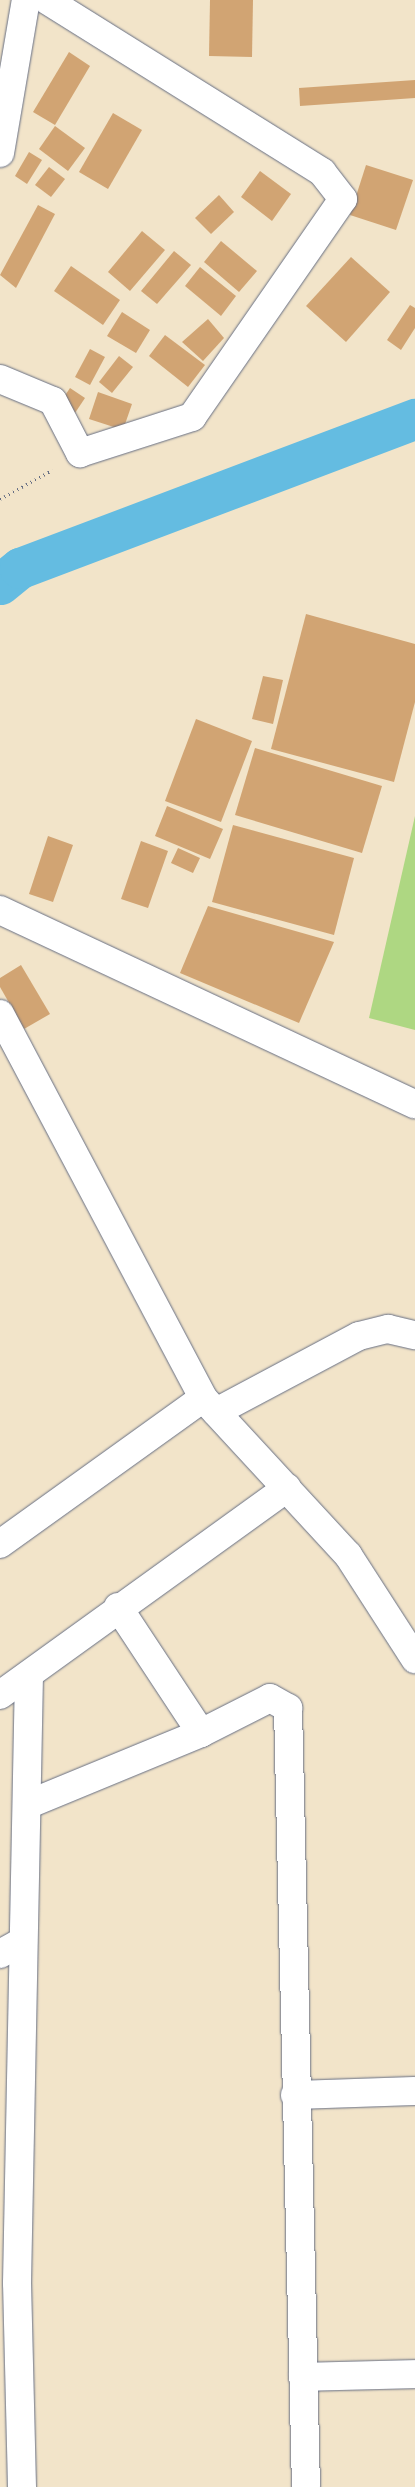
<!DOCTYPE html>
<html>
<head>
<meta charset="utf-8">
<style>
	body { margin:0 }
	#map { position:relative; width:415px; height:2487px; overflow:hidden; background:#f2e4c9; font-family:Pangolin,sans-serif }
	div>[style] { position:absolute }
	.green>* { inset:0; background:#aed782 }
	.canal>* { height:41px; margin:-20.5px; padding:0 20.5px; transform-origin:20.5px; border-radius:20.5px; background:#64bce1 }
	.building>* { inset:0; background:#d1a473 }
	.path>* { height:3px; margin-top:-1.5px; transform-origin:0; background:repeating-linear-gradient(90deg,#666e83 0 1px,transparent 0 5px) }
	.roads { filter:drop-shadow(0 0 1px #666e83) drop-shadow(0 0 1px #666e83) }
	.minor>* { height:28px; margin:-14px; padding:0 14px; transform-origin:14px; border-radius:14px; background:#fff }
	span { translate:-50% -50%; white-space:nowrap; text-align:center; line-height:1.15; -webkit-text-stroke:4.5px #fdfcf7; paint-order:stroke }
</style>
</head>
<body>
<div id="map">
	<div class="green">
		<i style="clip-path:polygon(415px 816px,415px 1030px,369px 1018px)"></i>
	</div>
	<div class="canal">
		<i style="left:0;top:584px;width:26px;rotate:-39deg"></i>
		<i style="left:20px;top:568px;width:422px;rotate:-20.7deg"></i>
	</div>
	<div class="building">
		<i style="clip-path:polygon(210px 0,253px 0,252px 57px,209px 56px)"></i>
		<i style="clip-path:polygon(69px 52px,90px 66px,55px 125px,33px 112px)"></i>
		<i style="clip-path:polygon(415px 80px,415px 98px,300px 106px,299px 88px)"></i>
		<i style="clip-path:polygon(113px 113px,142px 130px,108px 189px,79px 172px)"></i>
		<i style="clip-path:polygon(55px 126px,85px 148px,68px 171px,39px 149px)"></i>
		<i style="clip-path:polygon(29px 152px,42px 160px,27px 184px,15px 176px)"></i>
		<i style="clip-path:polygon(366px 165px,413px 180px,396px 230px,350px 215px)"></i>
		<i style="clip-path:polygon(49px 167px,65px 179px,51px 197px,35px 185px)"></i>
		<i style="clip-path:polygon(260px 171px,291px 194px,272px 221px,241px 197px)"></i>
		<i style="clip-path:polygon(219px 195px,234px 212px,211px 234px,195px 218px)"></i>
		<i style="clip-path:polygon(38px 205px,55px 214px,16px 288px,0 275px)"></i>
		<i style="clip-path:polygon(142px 231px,165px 250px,130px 291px,108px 272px)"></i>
		<i style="clip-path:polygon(221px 241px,257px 271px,239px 292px,204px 262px)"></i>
		<i style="clip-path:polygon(174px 251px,191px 265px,157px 304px,141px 291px)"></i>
		<i style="clip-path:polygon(351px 257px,390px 292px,346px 342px,306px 306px)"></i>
		<i style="clip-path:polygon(71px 266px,120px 300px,103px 325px,54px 291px)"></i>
		<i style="clip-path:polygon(200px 267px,236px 296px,221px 316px,185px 286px)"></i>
		<i style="clip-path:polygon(410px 305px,415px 308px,415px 328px,401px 350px,387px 340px)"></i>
		<i style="clip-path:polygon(122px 312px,150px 330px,136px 353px,107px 336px)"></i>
		<i style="clip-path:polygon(208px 319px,224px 338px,203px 361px,182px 342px)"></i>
		<i style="clip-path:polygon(165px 335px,205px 365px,188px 387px,149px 356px)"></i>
		<i style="clip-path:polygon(90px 349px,105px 357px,90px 385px,75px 377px)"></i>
		<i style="clip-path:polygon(119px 356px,133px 367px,112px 393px,99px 382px)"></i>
		<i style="clip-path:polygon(70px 388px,85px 398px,75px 413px,60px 403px)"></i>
		<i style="clip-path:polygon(98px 392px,132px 404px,123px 430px,89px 419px)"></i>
		<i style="clip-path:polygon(306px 614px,415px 644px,415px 702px,394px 782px,271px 749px)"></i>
		<i style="clip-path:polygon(263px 676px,283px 680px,273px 724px,252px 719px)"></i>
		<i style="clip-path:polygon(196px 719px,252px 741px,221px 822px,165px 801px)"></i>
		<i style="clip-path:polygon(255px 748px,382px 786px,362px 853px,235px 815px)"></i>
		<i style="clip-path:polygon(167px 806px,223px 829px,210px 859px,155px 836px)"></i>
		<i style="clip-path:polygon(233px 825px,354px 858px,334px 935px,212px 902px)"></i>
		<i style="clip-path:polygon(48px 836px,73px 845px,53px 902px,29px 894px)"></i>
		<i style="clip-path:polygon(141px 841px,168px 851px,148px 908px,121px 899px)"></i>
		<i style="clip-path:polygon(178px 848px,200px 858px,193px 873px,171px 863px)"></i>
		<i style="clip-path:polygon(208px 906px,334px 942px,299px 1023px,180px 973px)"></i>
		<i style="clip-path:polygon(21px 965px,50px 1014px,24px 1029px,0 987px,0 978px)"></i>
	</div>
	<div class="path">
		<i style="left:0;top:499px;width:60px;rotate:-29.1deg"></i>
	</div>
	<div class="roads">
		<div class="minor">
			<i style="left:0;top:153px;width:155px;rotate:-80.4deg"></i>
			<i style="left:0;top:379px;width:57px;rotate:22.5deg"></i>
			<i style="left:53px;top:401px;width:59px;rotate:62.6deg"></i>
			<i style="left:80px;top:453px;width:118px;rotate:-17.8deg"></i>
			<i style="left:192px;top:417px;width:265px;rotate:-55.3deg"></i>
			<i style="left:343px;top:199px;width:34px;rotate:-128deg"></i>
			<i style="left:322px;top:172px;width:324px;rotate:-148deg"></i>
			<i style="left:0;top:910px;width:458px;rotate:25.1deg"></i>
			<i style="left:0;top:1014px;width:434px;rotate:62.1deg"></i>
			<i style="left:203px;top:1398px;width:214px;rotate:47.3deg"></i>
			<i style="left:348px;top:1555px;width:124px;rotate:57.2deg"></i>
			<i style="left:216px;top:1412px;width:162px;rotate:-28deg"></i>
			<i style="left:359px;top:1336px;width:30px;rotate:-14deg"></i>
			<i style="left:388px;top:1329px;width:28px;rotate:13deg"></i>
			<i style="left:0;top:1544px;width:250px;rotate:-35.7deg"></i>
			<i style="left:118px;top:1607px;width:151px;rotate:56.6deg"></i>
			<i style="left:0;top:1695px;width:354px;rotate:-35.8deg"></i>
			<i style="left:29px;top:1804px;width:186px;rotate:-22.4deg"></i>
			<i style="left:201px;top:1733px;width:77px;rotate:-26.9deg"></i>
			<i style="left:270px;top:1698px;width:21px;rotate:29deg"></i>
			<i style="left:288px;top:1708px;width:779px;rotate:88.68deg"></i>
			<i style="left:0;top:1954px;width:26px;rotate:-29deg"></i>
			<i style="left:295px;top:2095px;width:120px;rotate:-1.9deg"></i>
			<i style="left:303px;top:2377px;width:112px;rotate:-1.5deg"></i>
			<i style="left:22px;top:2487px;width:204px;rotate:-91.4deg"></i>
			<i style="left:17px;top:2283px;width:608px;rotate:-88.87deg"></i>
		</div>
	</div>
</div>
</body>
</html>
